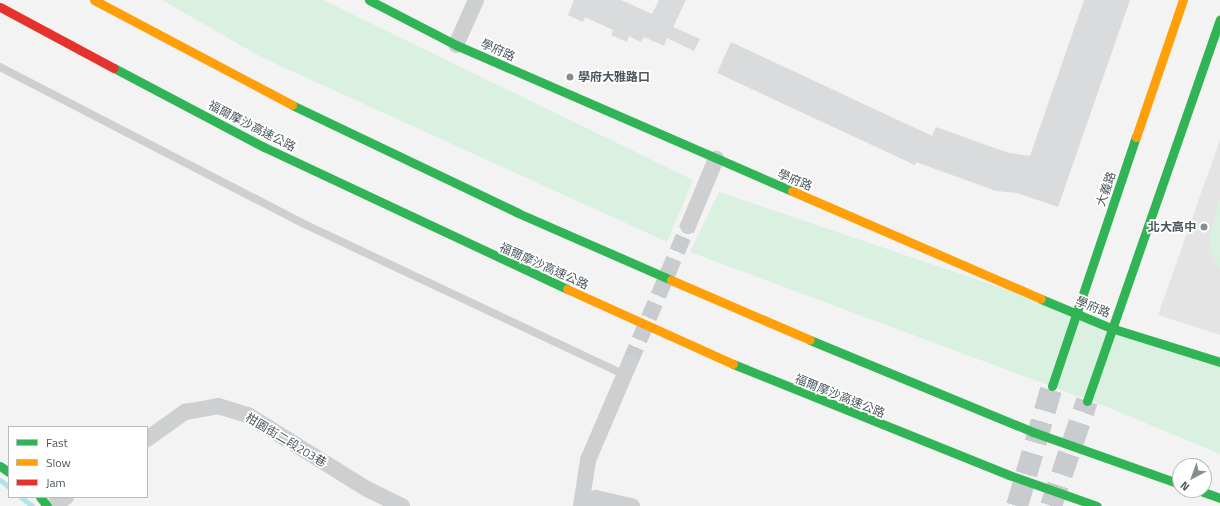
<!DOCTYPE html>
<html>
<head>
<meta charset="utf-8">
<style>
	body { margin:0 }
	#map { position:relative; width:1220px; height:506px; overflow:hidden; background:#f3f3f3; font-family:"Titillium Web","Noto Sans TC",sans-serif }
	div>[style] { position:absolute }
	.education>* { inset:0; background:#e5e4e5 }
	.green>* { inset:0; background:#daf0e0 }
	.stream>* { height:5px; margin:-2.5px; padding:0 2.5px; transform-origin:2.5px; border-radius:2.5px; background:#b3e3ea }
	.building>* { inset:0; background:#d9dbdc }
	.street-tunnel>* { height:16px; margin-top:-8px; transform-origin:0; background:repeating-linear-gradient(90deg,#c9ccce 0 16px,transparent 0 24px) }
	.secondary-tunnel>* { height:22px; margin-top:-11px; transform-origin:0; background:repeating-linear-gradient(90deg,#c9ccce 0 22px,transparent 0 33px) }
	.lane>* { height:8px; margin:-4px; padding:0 4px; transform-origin:4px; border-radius:4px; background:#cdcfd0 }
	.street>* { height:16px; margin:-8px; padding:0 8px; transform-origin:8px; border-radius:8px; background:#cdcfd0 }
	.fast>* { height:9px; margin:-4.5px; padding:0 4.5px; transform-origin:4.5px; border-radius:4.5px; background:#30b455 }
	.slow>* { height:9px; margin:-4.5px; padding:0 4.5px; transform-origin:4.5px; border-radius:4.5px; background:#ff9f0a }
	.jam>* { height:9px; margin:-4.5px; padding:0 4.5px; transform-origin:4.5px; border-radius:4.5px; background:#e5322d }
	.dots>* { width:11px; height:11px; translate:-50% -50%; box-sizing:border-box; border:2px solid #fff; border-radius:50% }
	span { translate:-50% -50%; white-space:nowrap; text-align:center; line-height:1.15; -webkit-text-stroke:3.5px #fff; paint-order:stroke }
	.street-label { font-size:12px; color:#4b575e }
	.poi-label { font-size:12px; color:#4b575e; font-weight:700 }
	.left { translate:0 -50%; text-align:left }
	.right { translate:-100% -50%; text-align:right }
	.legend { position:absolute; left:8px; top:426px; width:140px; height:72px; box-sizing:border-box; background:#fff; border:1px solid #b7bcbf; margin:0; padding:5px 7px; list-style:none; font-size:12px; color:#4b575e }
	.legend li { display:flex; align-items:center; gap:8px; height:20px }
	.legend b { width:20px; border:1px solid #b7bcbf }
	.north { position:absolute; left:1172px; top:458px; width:40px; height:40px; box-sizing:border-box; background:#fff; border:1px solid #b7bcbf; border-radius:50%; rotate:221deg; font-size:11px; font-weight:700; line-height:16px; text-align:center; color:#4b575e }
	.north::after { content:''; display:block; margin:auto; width:14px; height:18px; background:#868e92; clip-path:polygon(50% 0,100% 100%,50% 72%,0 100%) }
</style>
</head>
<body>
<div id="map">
	<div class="education">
		<i style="clip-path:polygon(1220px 140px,1220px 335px,1158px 315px)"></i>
	</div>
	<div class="green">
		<i style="clip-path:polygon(162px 0,323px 0,693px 180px,667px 242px,261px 57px)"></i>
		<i style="clip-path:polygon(719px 192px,1220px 362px,1220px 454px,1107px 407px,690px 252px)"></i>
		<i style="clip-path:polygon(1220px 198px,1220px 269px,1211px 252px,1209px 238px)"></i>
	</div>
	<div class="stream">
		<i style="left:0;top:480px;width:11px;rotate:38deg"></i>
		<i style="left:21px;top:497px;width:14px;rotate:39deg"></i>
	</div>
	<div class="building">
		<i style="clip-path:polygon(574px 0,621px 0,652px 14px,659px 0,686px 0,673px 27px,700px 39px,694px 51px,667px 38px,664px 46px,644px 37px,641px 42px,629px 36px,627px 42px,611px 35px,613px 30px,585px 17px,583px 22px,568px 15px)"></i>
		<i style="clip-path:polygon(1084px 0,1130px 0,1058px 207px,1017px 193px,996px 191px,916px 162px,915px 165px,717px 73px,731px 42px,932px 136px,936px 127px,1009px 153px,1030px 156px)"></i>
	</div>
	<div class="street-tunnel">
		<i style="left:630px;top:362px;width:148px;rotate:-66.9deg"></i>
	</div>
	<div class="secondary-tunnel">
		<i style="left:1017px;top:506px;width:125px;rotate:-73.7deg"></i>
		<i style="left:1051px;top:506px;width:111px;rotate:-71.1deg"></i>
	</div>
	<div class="lane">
		<i style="left:0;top:67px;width:340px;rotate:27.3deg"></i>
		<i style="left:302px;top:223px;width:357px;rotate:25.2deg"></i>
	</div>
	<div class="street">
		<i style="left:456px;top:45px;width:49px;rotate:-66deg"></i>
		<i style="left:688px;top:226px;width:73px;rotate:-67.3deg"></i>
		<i style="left:147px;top:439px;width:47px;rotate:-35.4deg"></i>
		<i style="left:185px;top:412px;width:34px;rotate:-10deg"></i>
		<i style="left:218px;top:406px;width:31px;rotate:17deg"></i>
		<i style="left:248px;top:415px;width:140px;rotate:31.9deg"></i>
		<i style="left:367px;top:489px;width:39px;rotate:26deg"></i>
		<i style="left:53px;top:506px;width:16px;rotate:-35deg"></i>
		<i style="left:581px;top:506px;width:47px;rotate:-81.3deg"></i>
		<i style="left:588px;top:460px;width:107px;rotate:-66.8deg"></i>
		<i style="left:582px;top:506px;width:16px;rotate:-30deg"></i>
		<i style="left:596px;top:498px;width:37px;rotate:13deg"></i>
	</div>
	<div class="fast">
		<i style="left:369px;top:0;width:98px;rotate:27.3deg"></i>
		<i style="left:456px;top:45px;width:366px;rotate:23.5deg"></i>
		<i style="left:114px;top:68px;width:170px;rotate:27.8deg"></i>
		<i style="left:264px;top:147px;width:335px;rotate:25.1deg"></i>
		<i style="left:292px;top:105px;width:250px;rotate:25.5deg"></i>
		<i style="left:518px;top:213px;width:167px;rotate:23.6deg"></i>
		<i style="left:1041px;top:299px;width:76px;rotate:22.5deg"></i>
		<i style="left:1111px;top:328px;width:114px;rotate:17.3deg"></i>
		<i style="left:810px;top:340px;width:241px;rotate:22.4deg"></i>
		<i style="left:1033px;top:432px;width:156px;rotate:19.5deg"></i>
		<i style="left:733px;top:364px;width:297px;rotate:21.9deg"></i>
		<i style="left:1009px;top:475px;width:93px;rotate:19.4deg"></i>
		<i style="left:1052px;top:386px;width:263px;rotate:-71.4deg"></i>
		<i style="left:1087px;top:401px;width:404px;rotate:-70.8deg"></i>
		<i style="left:0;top:466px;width:11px;rotate:34deg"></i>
		<i style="left:1198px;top:490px;width:23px;rotate:20deg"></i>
		<i style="left:40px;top:497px;width:11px;rotate:52deg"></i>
	</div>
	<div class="slow">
		<i style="left:94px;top:0;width:224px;rotate:27.9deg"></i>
		<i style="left:1136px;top:137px;width:145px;rotate:-71.1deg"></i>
		<i style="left:792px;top:191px;width:271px;rotate:23.4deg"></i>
		<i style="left:671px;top:280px;width:151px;rotate:23.3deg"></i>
		<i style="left:567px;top:289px;width:182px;rotate:24.3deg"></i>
	</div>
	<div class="jam">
		<i style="left:0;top:7px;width:129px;rotate:28.2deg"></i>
	</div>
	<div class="dots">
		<i style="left:570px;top:77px;background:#868e92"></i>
		<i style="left:1204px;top:227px;background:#868e92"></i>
	</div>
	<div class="street-label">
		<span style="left:498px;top:50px;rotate:24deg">學府路</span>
		<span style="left:252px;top:126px;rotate:27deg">福爾摩沙高速公路</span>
		<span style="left:795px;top:180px;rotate:23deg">學府路</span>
		<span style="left:1106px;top:189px;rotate:-71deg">大義路</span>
		<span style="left:544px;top:266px;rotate:24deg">福爾摩沙高速公路</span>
		<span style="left:1093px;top:307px;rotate:22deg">學府路</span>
		<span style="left:840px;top:396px;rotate:22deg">福爾摩沙高速公路</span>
		<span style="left:286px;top:440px;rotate:31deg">柑園街二段203巷</span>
	</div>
	<div class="poi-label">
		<span class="left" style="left:578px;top:77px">學府大雅路口</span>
		<span class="right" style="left:1196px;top:227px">北大高中</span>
	</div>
	<ul class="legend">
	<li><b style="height:5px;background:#30b455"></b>Fast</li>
	<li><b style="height:5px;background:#ff9f0a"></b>Slow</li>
	<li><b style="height:5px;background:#e5322d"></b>Jam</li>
	</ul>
	<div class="north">N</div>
</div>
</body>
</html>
